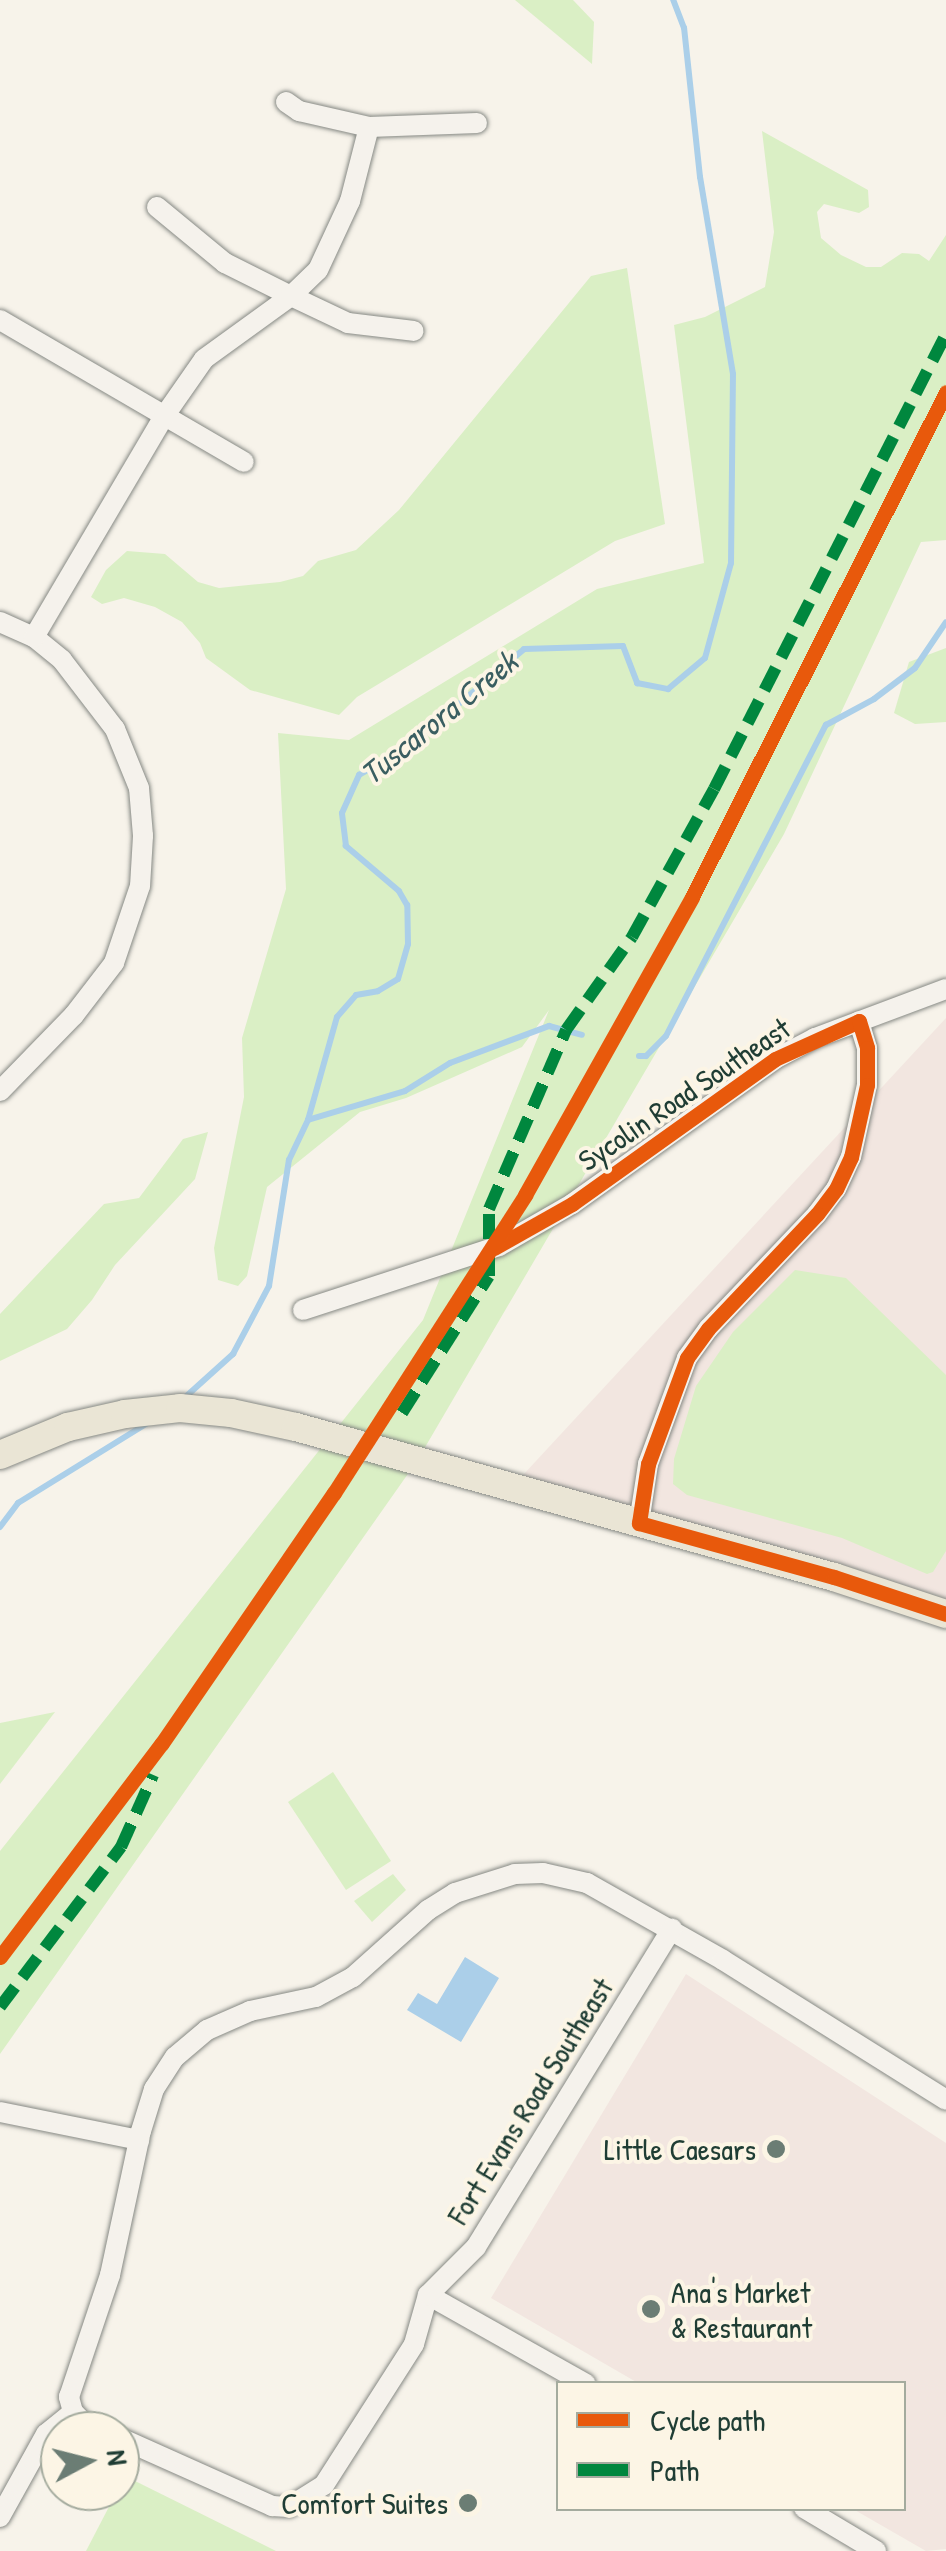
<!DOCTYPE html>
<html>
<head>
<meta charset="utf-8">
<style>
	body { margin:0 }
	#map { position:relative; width:946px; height:2551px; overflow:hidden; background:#f7f3ea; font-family:"Patrick Hand",sans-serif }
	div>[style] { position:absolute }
	.built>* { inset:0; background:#f2e6e0 }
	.green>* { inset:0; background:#daefc5 }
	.water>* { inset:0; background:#abcfe9 }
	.stream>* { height:6px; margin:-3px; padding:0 3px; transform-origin:3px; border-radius:3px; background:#abcfe9 }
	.roads { filter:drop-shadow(0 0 2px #868984) drop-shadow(0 0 2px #868984) }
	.minor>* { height:20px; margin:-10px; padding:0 10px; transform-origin:10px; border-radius:10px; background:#f5f2ec }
	.major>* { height:28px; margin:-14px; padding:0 14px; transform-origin:14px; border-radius:14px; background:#eae5d5 }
	.quiet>* { height:12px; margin-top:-6px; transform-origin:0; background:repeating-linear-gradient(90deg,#00873e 0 25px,transparent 0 37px) }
	.cycleway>* { height:15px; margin:-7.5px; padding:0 7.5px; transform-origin:7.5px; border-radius:7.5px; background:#e8590c }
	.dots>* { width:28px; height:28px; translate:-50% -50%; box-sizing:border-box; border:5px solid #fcf5e5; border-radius:50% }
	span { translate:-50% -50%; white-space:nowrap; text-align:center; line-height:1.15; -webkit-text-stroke:8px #fcf5e5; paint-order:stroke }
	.street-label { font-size:30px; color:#1f3d34 }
	.poi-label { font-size:30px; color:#1f3d34 }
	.right { translate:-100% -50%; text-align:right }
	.left { translate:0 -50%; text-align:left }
	.water-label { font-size:32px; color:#3a5e61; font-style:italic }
	.legend { position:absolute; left:556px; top:2381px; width:350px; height:130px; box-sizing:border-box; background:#fcf5e5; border:2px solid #a4ab9e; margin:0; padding:12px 18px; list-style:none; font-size:30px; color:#1f3d34 }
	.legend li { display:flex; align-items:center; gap:20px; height:50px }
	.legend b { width:50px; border:2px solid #a4ab9e }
	.north { position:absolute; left:40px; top:2411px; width:100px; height:100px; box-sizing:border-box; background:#fcf5e5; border:2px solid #a4ab9e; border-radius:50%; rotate:83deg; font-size:28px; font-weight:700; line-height:40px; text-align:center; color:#1f3d34 }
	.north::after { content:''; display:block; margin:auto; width:35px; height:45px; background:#6b7d74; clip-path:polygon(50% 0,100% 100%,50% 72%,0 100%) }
</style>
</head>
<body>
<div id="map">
	<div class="built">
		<i style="clip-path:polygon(946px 1018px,946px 1614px,511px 1488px)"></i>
		<i style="clip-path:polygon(686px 1974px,946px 2143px,946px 2549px,926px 2551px,853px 2509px,904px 2508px,904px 2384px,638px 2383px,491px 2298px)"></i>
	</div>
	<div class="green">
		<i style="clip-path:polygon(515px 0,573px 0,594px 22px,592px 64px)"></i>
		<i style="clip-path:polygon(762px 131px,868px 190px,869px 207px,859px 213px,824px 204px,817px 212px,821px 238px,841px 255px,866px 267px,881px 267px,902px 253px,919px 254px,929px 261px,946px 235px,946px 540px,921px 542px,784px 834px,417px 1461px,0 2054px,0 1851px,423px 1320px,549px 1010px,522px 1047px,406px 1098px,360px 1112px,267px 1187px,247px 1276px,238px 1286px,218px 1280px,214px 1248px,244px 1097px,242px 1038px,286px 889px,278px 733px,349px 740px,597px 589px,704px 563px,674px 325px,705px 317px,765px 287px,774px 232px)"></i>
		<i style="clip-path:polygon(627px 268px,665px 524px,615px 541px,357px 697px,339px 715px,250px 690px,206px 658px,200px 643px,182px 622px,155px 607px,124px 598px,102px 604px,91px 597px,106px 570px,127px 551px,165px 554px,198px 582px,219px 588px,280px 582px,303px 576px,318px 561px,356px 550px,399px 510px,591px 276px)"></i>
		<i style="clip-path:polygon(946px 648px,946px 722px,915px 724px,894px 713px,909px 662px)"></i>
		<i style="clip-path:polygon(208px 1132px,195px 1179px,115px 1265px,92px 1300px,67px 1329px,0 1361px,0 1314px,104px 1204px,139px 1198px,183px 1139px)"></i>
		<i style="clip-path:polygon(795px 1270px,846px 1278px,946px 1375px,946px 1551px,933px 1572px,927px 1574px,842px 1538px,687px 1495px,673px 1484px,674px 1459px,696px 1386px,733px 1332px)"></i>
		<i style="clip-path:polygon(55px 1712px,0 1784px,0 1723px)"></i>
		<i style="clip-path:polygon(333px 1772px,391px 1861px,346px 1890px,288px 1802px)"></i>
		<i style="clip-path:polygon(393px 1874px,406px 1890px,372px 1922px,354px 1901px)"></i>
		<i style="clip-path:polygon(125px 2476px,276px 2551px,86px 2551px)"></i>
	</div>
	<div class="water">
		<i style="clip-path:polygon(465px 1957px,499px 1978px,461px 2042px,407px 2010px,418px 1993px,437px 2004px)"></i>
	</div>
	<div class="stream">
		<i style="left:639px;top:1056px;width:7px"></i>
		<i style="left:646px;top:1056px;width:28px;rotate:-45deg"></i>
		<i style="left:666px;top:1036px;width:350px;rotate:-62.8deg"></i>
		<i style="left:826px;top:725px;width:55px;rotate:-28.4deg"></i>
		<i style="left:874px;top:699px;width:51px;rotate:-37.1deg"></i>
		<i style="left:915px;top:668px;width:55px;rotate:-56deg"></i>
		<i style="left:308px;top:1120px;width:101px;rotate:-16.6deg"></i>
		<i style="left:405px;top:1091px;width:53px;rotate:-31.9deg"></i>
		<i style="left:450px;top:1063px;width:106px;rotate:-20.5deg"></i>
		<i style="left:549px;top:1026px;width:34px;rotate:15deg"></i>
		<i style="left:182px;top:1400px;width:69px;rotate:-42deg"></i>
		<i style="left:233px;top:1354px;width:77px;rotate:-62.1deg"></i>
		<i style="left:269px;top:1286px;width:128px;rotate:-81deg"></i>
		<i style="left:289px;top:1160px;width:44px;rotate:-64.6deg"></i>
		<i style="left:308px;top:1120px;width:107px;rotate:-74.3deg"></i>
		<i style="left:337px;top:1017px;width:29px;rotate:-49deg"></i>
		<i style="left:356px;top:995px;width:22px;rotate:-10deg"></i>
		<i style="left:378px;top:991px;width:23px;rotate:-31deg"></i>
		<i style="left:398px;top:979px;width:36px;rotate:-74deg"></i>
		<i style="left:408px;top:944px;width:39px;rotate:-91deg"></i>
		<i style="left:407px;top:905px;width:16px;rotate:-120deg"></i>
		<i style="left:399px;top:891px;width:70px;rotate:-139.7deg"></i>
		<i style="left:346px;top:846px;width:33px;rotate:-97deg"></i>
		<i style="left:342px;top:813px;width:42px;rotate:-65.9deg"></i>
		<i style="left:359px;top:775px;width:58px;rotate:-30.1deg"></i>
		<i style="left:409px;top:746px;width:150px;rotate:-40.1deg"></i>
		<i style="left:524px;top:649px;width:99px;rotate:-1.7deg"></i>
		<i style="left:623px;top:646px;width:40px;rotate:69deg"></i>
		<i style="left:637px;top:683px;width:32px;rotate:11deg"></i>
		<i style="left:668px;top:689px;width:48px;rotate:-40deg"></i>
		<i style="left:705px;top:658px;width:98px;rotate:-74.7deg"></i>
		<i style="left:731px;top:563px;width:189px;rotate:-89.4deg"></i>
		<i style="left:733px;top:374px;width:200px;rotate:-99.5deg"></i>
		<i style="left:700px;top:177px;width:150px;rotate:-96.1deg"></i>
		<i style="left:684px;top:28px;width:30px;rotate:-111deg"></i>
		<i style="left:0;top:1527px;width:30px;rotate:-53deg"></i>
		<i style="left:18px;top:1503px;width:156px;rotate:-31.7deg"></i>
	</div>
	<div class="roads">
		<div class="minor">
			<i style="left:286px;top:102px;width:16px;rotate:35deg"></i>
			<i style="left:299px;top:111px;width:72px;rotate:12.9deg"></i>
			<i style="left:369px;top:127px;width:108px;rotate:-2.1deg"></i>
			<i style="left:157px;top:207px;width:88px;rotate:39.5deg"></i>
			<i style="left:225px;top:263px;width:74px;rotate:26.6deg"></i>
			<i style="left:291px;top:296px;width:63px;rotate:25.3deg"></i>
			<i style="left:348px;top:323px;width:66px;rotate:6.9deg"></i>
			<i style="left:0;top:320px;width:282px;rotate:30.2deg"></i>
			<i style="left:0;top:622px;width:37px;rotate:24deg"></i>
			<i style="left:34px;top:637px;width:36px;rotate:39deg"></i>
			<i style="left:62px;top:660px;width:87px;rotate:52.5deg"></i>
			<i style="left:115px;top:729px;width:64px;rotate:67.9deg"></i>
			<i style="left:139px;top:788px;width:48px;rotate:85.2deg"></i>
			<i style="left:143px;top:836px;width:50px;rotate:93.4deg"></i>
			<i style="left:140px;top:886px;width:81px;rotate:108.7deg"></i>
			<i style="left:114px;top:963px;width:66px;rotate:127.6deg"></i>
			<i style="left:74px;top:1015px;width:106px;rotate:134.2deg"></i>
			<i style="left:34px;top:637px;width:258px;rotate:-59.5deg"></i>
			<i style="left:165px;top:415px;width:68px;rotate:-55.1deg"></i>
			<i style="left:204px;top:359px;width:107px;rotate:-35.9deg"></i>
			<i style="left:291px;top:296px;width:37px;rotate:-44deg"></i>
			<i style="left:318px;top:270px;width:76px;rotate:-65.1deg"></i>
			<i style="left:350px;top:201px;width:76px;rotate:-75.6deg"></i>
			<i style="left:303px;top:1310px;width:206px;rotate:-18.1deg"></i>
			<i style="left:499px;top:1246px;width:84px;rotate:-29.9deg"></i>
			<i style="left:572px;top:1204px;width:249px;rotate:-35.5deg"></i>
			<i style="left:775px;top:1059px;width:45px;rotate:-27.7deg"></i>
			<i style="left:815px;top:1038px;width:140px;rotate:-20.5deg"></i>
			<i style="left:639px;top:1523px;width:60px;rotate:-81.3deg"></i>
			<i style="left:648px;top:1464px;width:113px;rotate:-69.8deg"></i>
			<i style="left:687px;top:1358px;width:36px;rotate:-54deg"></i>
			<i style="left:708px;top:1329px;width:158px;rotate:-46.5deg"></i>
			<i style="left:817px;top:1214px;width:31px;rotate:-53deg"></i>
			<i style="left:836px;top:1189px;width:35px;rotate:-65deg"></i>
			<i style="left:851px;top:1157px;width:74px;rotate:-77.5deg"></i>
			<i style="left:867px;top:1085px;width:37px;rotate:-90deg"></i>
			<i style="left:867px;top:1048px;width:28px;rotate:-107deg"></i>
			<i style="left:0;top:2112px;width:142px;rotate:11.4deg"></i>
			<i style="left:428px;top:2295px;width:181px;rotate:29.4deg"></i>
			<i style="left:102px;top:2431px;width:20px;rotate:-156deg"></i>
			<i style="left:84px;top:2423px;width:16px;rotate:-135deg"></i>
			<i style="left:73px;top:2412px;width:16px;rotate:-105deg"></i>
			<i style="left:69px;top:2397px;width:129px;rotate:-71.4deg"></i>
			<i style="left:110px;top:2275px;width:147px;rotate:-77.9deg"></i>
			<i style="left:141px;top:2131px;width:44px;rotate:-72.8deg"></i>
			<i style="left:154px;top:2089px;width:38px;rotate:-57deg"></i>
			<i style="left:175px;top:2057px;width:42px;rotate:-40.2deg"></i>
			<i style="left:207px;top:2030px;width:47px;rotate:-23.8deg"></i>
			<i style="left:250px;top:2011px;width:67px;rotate:-12deg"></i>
			<i style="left:316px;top:1997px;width:42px;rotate:-28.4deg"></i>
			<i style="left:353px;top:1977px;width:101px;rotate:-41.8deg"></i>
			<i style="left:428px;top:1910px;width:32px;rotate:-32deg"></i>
			<i style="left:455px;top:1893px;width:63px;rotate:-17.6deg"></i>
			<i style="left:515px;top:1874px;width:28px;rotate:-2deg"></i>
			<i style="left:543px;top:1873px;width:45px;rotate:12.8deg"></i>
			<i style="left:587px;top:1883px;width:156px;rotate:29.5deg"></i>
			<i style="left:723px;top:1960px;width:263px;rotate:32.1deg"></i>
			<i style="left:120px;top:2438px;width:167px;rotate:24.1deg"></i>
			<i style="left:272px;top:2506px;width:17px;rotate:3deg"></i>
			<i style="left:289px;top:2507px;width:41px;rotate:-32.2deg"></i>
			<i style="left:324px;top:2485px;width:167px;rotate:-57.4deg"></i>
			<i style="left:414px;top:2344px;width:51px;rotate:-74.1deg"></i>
			<i style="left:428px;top:2295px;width:68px;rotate:-45deg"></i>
			<i style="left:476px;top:2247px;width:374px;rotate:-58.4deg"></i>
			<i style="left:804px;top:2508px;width:84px;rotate:30.8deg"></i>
			<i style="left:0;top:2517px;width:95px;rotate:-61deg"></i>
			<i style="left:46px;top:2434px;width:35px;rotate:-39deg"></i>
		</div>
		<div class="major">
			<i style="left:0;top:1455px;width:74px;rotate:-22.4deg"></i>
			<i style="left:68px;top:1427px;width:58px;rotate:-12.8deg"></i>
			<i style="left:125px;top:1414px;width:55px;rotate:-6.2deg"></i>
			<i style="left:180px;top:1408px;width:51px;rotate:5.6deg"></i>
			<i style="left:231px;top:1413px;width:66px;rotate:12.2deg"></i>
			<i style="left:296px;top:1427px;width:559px;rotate:15.58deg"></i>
			<i style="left:834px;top:1577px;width:118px;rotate:18.3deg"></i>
		</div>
	</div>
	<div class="quiet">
		<i style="left:402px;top:1413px;width:162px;rotate:-57.6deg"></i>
		<i style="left:489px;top:1276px;width:67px;rotate:-90deg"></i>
		<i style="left:489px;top:1209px;width:195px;rotate:-66.7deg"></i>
		<i style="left:566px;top:1030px;width:114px;rotate:-54.6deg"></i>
		<i style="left:632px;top:937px;width:169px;rotate:-61deg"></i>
		<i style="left:714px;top:789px;width:511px;rotate:-62.98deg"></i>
		<i style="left:0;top:2007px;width:201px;rotate:-52.9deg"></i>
		<i style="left:121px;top:1847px;width:79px;rotate:-66deg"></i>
	</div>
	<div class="cycleway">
		<i style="left:494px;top:1248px;width:90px;rotate:-29.4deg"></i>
		<i style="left:572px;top:1204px;width:249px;rotate:-35.5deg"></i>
		<i style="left:775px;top:1059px;width:92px;rotate:-24.3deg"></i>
		<i style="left:859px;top:1021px;width:28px;rotate:73deg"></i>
		<i style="left:867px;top:1048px;width:37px;rotate:90deg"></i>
		<i style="left:867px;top:1085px;width:74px;rotate:102.5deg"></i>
		<i style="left:851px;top:1157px;width:35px;rotate:115deg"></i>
		<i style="left:836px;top:1189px;width:31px;rotate:127deg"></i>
		<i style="left:817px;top:1214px;width:158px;rotate:133.5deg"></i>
		<i style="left:708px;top:1329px;width:36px;rotate:126deg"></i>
		<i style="left:687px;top:1358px;width:113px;rotate:110.2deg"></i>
		<i style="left:648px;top:1464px;width:60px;rotate:98.7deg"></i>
		<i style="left:639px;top:1523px;width:202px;rotate:15.5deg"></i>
		<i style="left:834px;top:1577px;width:118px;rotate:18.3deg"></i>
		<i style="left:0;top:1957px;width:268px;rotate:-52.9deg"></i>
		<i style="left:162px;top:1743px;width:303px;rotate:-55.5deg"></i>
		<i style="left:334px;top:1493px;width:354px;rotate:-57.3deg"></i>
		<i style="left:525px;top:1195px;width:342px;rotate:-60.7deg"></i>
		<i style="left:692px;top:897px;width:565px;rotate:-63.3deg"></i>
	</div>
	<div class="dots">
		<i style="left:776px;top:2149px;background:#6b7d74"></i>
		<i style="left:651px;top:2309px;background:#6b7d74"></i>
		<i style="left:468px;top:2503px;background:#6b7d74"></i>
	</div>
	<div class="street-label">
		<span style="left:684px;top:1094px;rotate:-34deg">Sycolin Road Southeast</span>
		<span style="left:530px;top:2101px;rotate:-58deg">Fort Evans Road Southeast</span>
	</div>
	<div class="poi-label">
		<span class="right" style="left:756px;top:2149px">Little Caesars</span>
		<span class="left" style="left:671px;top:2309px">Ana's Market<br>&amp; Restaurant</span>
		<span class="right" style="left:448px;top:2503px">Comfort Suites</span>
	</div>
	<div class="water-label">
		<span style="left:439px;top:718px;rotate:-39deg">Tuscarora Creek</span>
	</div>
	<ul class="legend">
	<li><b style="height:12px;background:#e8590c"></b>Cycle path</li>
	<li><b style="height:12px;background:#00873e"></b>Path</li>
	</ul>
	<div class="north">N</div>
</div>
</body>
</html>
